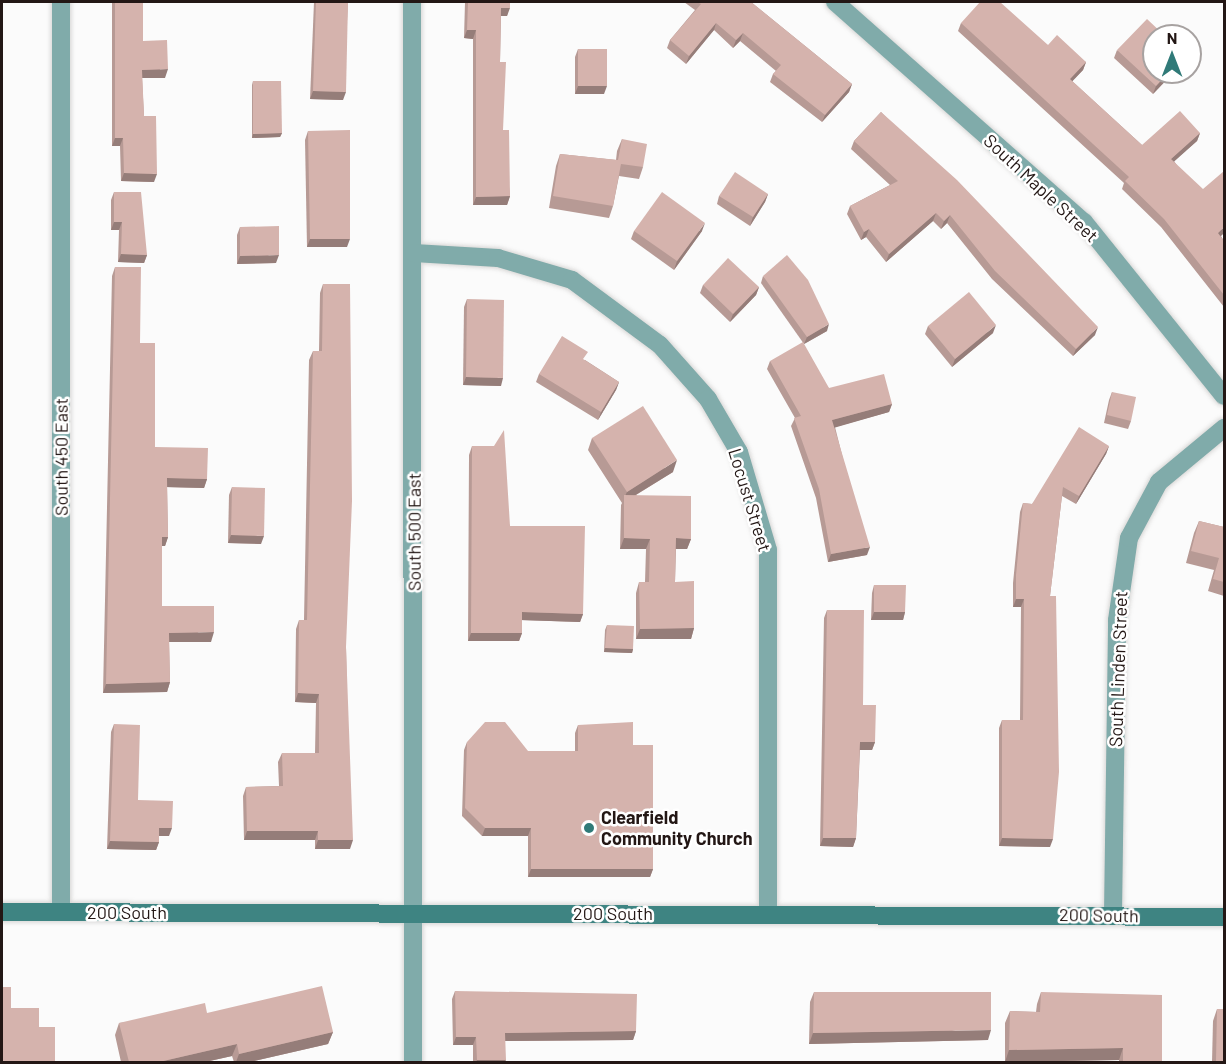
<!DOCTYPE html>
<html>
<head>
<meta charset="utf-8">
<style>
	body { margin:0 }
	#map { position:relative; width:1226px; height:1064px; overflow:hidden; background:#fbfbfb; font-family:Barlow,sans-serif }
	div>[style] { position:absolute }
	.roads { filter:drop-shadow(0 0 2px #d8d7d6) drop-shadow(0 0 2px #d8d7d6) }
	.street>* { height:18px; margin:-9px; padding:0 9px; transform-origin:9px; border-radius:9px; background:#80abaa }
	.secondary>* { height:18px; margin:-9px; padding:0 9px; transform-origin:9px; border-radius:9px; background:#3e8482 }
	.wall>* { inset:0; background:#b79a95 }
	.shaded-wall>* { inset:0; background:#957d79 }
	.building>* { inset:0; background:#d5b3ad }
	.dots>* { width:16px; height:16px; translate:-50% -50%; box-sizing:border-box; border:3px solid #fff; border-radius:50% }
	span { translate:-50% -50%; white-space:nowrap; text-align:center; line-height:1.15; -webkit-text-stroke:5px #fff; paint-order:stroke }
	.street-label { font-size:18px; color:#231715 }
	.poi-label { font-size:18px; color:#231715; font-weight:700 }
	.left { translate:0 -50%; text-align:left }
	.frame { position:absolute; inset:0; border:3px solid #231715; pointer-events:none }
	.north { position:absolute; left:1142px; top:24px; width:60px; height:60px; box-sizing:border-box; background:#fff; border:2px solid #a7a2a1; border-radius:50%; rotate:0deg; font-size:16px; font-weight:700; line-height:24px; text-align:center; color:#231715 }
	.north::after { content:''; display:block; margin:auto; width:21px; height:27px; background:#307a78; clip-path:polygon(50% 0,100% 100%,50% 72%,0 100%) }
</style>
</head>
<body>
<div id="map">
	<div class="roads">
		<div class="street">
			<i style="left:61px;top:2px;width:910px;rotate:90deg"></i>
			<i style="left:412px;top:2px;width:1060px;rotate:89.95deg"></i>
			<i style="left:835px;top:2px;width:332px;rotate:41.5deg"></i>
			<i style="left:1084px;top:222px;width:223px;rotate:51.2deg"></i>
			<i style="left:414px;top:253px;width:84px;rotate:3.4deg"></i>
			<i style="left:498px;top:258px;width:77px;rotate:16.6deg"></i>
			<i style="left:572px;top:280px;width:109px;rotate:36.5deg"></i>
			<i style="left:660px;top:345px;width:72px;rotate:48.4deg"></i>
			<i style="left:708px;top:399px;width:61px;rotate:59.7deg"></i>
			<i style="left:739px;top:452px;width:102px;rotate:73.5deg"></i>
			<i style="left:768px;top:550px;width:364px;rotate:90deg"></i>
			<i style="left:1113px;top:914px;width:294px;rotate:-89.2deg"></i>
			<i style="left:1117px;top:620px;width:83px;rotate:-81.7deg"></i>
			<i style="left:1129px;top:538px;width:64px;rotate:-61.8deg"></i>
			<i style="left:1159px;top:482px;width:85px;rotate:-39.7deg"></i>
		</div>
		<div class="secondary">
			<i style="left:2px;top:912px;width:1222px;rotate:0.23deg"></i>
		</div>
	</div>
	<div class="wall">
		<i style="clip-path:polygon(112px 2px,143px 2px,143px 41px,165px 78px,142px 78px,144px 116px,154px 182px,121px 181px,120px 146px,112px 146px)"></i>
		<i style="clip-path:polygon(314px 2px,348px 2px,343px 100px,310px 99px)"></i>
		<i style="clip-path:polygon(465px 2px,510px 2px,507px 16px,501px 16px,500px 62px,503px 130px,510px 196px,507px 205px,473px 205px,473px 39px,464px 38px)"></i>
		<i style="clip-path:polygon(684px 2px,751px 2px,852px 84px,849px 92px,822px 122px,770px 82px,773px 74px,776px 71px,740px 41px,733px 48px,714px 30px,686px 64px,667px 48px,670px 40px,695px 10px)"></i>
		<i style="clip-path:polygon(961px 23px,1048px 45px,1086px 62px,1083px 70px,1072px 81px,1142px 145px,1200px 133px,1197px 141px,1174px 161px,1224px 233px,1221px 236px,1224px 241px,1224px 307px,1161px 227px,1122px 189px,1124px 183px,958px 31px)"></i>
		<i style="clip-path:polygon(578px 49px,604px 94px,575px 94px,575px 57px)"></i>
		<i style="clip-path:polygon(1117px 50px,1154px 72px,1174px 72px,1153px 94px,1114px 58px)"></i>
		<i style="clip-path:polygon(253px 81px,282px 133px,280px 137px,252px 138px,252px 85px)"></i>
		<i style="clip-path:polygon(881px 112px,1095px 335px,1073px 356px,992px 279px,947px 223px,941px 229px,933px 221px,886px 262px,866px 237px,861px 240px,847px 214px,850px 206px,890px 185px,851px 149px,854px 141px)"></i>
		<i style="clip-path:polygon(308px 131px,347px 247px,307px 247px,305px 140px)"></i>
		<i style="clip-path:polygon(622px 139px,643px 167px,639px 179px,619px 176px,613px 206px,609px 218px,549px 208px,556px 166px,560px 154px,616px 160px,617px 151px)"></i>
		<i style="clip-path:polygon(114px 192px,147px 255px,144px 263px,118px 262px,119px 230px,111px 230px,111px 200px)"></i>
		<i style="clip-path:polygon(768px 194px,765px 202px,750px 226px,717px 204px,719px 196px)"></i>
		<i style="clip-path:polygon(240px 227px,276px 263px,237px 264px,237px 235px)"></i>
		<i style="clip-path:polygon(634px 231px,702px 231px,674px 270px,631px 239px)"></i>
		<i style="clip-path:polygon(115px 267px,140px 343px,155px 447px,207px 479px,204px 488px,167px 487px,168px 537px,165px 546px,162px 546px,162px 606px,211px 642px,169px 642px,170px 682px,167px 692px,103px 693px,112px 276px)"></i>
		<i style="clip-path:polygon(763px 276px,827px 331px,804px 344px,761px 283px)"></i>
		<i style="clip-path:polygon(323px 284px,346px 647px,350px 849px,315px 849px,315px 840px,244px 840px,243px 796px,246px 787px,279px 786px,278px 762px,282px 753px,315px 753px,316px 703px,295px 702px,296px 629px,299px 620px,304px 620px,309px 360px,313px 351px,319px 351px,320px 293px)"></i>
		<i style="clip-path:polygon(703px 285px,759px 287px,756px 295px,730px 322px,700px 293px)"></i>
		<i style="clip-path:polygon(467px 299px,501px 386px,463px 385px,464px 307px)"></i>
		<i style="clip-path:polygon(928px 326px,993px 333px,952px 367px,925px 334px)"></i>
		<i style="clip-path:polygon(585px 360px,619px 382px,616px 390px,598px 420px,536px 382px,539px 374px)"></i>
		<i style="clip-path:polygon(770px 361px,829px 388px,892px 404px,889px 412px,835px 427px,867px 555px,828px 562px,816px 498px,791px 426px,795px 418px,767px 369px)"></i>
		<i style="clip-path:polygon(1112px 392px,1131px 421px,1128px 429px,1104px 423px,1109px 400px)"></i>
		<i style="clip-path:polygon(592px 438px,673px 472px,636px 495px,691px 539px,687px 549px,676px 549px,675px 582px,694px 628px,691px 639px,636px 639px,636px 593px,639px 582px,645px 582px,646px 549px,620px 549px,621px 505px,622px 503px,588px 450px)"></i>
		<i style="clip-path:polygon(472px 446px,510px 526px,583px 614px,580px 622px,522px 620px,522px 633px,519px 641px,468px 641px,469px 455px)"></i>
		<i style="clip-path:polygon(1109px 446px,1106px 454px,1076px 504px,1062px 496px,1050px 596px,1050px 847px,999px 846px,999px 728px,1002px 720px,1020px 720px,1021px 607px,1013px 607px,1013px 583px,1020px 512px,1023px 503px,1032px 504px)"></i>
		<i style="clip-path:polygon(232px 487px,261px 544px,228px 543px,229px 495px)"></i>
		<i style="clip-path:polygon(1199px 521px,1224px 527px,1224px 596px,1208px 591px,1214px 570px,1186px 563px,1194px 533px)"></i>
		<i style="clip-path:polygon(874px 585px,905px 612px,903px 620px,871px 620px,872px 593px)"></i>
		<i style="clip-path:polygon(827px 610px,863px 705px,875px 742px,872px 750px,860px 750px,856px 838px,853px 847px,820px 846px,824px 618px)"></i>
		<i style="clip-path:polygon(607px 625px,633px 649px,632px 653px,604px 652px,605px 630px)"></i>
		<i style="clip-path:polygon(114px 724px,138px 800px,169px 836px,159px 836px,159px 842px,156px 850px,107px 849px,111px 732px)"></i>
		<i style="clip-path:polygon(578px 725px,633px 745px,653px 869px,650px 877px,528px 877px,528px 836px,482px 836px,462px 816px,464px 750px,467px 742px,528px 751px,575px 751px,575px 733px)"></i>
		<i style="clip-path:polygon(455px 991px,636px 1031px,633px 1040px,505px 1041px,505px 1062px,473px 1062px,473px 1045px,453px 1045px,452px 999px)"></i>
		<i style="clip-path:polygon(814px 992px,988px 1040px,809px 1044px,810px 1002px)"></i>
		<i style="clip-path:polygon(1041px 992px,1162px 1062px,1119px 1062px,1119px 1060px,1005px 1062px,1005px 1023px,1010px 1011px,1036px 1012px,1037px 1004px)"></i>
		<i style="clip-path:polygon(1217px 1009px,1224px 1062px,1212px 1062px,1213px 1021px)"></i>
		<i style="clip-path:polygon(207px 1013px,333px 1032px,328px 1044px,250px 1062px,234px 1062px,232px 1056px,205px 1062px,121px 1062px,115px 1035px,119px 1023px)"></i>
	</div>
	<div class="shaded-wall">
		<i style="clip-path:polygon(501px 8px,510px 8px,507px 16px,498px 16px)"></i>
		<i style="clip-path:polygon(716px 23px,714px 30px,686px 64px,689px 56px)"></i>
		<i style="clip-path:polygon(467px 30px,476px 30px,473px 39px,464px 38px)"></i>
		<i style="clip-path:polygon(743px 33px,740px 41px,733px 48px,736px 40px)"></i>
		<i style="clip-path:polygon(1086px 62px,1083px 70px,1067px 87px,1070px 79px)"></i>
		<i style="clip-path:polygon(168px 69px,165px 78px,139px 78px,142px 70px)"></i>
		<i style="clip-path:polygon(1169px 72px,1174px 72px,1153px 94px,1156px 86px)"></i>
		<i style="clip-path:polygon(852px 84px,849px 92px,822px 122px,825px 115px)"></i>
		<i style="clip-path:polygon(578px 86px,607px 86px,604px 94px,575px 94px)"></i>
		<i style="clip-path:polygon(313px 91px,346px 92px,343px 100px,310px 99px)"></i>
		<i style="clip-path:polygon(282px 133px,280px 137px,252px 138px,253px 134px)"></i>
		<i style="clip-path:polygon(1200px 133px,1197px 141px,1168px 167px,1171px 159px)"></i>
		<i style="clip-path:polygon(115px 138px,123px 138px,120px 146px,112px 146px)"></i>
		<i style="clip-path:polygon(124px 173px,157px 174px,154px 182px,121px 181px)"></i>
		<i style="clip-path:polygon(768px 194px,765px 202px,750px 226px,753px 217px)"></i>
		<i style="clip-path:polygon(510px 196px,507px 205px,473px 205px,476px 197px)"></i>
		<i style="clip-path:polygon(936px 213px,933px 221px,886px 262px,889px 254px)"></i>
		<i style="clip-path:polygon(950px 215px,947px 223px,941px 229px,944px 221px)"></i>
		<i style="clip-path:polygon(114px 222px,122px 222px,119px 230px,111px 230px)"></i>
		<i style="clip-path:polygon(705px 223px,702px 231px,674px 270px,677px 261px)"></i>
		<i style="clip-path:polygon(1224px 227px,1224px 233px,1215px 241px,1218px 233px)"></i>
		<i style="clip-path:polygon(869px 229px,866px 237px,861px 240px,864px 232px)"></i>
		<i style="clip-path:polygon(310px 239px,350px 239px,347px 247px,307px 247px)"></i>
		<i style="clip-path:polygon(121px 254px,147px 255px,144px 263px,118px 262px)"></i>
		<i style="clip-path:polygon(279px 255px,276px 263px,237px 264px,240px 256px)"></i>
		<i style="clip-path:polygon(759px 287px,756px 295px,730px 322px,733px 314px)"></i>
		<i style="clip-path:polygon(829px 324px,827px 331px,804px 344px,807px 337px)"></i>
		<i style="clip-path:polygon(996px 325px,993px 333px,952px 367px,955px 359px)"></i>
		<i style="clip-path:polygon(1098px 327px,1095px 335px,1073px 356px,1076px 349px)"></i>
		<i style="clip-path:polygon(466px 377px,503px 378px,501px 386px,463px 385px)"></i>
		<i style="clip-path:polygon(619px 382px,616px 390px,598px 420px,601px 412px)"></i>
		<i style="clip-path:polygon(892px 404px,889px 412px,830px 429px,832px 420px)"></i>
		<i style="clip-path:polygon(1109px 446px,1106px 454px,1076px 504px,1079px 496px)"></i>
		<i style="clip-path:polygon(677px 460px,673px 472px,624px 502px,624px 498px,627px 492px)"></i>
		<i style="clip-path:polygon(167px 478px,207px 479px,204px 488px,164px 487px)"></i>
		<i style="clip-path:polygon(231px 535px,264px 536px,261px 544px,228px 543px)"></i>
		<i style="clip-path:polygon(162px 537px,168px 537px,165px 546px,159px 546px)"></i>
		<i style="clip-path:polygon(624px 538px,650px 539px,646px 549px,620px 549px)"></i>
		<i style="clip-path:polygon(676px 538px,691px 539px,687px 549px,672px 549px)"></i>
		<i style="clip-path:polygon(870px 547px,867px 555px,828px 562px,831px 554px)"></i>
		<i style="clip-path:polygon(1016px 599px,1024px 599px,1021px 607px,1013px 607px)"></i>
		<i style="clip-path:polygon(522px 612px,583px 614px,580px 622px,519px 620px)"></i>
		<i style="clip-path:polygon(874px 612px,905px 612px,903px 620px,871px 620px)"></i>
		<i style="clip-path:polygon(694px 628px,691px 639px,636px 639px,640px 629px)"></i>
		<i style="clip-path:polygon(214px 632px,211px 642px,166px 642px,169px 633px)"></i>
		<i style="clip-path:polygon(471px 633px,522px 633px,519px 641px,468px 641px)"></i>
		<i style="clip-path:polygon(605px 648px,633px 649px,632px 653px,604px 652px)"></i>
		<i style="clip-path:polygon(170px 682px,167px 692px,103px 693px,106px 684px)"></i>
		<i style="clip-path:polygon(298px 693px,319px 694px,316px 703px,295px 702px)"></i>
		<i style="clip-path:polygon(860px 742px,875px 742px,872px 750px,857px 750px)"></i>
		<i style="clip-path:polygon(159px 828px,172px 828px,169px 836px,156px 836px)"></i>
		<i style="clip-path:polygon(485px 828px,531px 828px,528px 836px,482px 836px)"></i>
		<i style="clip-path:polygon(247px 831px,318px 831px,315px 840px,244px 840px)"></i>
		<i style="clip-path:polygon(823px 838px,856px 838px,853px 847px,820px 846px)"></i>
		<i style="clip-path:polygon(1002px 838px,1053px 839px,1050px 847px,999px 846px)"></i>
		<i style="clip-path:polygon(318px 840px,353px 840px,350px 849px,315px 849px)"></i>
		<i style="clip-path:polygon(110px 841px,159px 842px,156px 850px,107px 849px)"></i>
		<i style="clip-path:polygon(531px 869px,653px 869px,650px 877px,528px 877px)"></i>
		<i style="clip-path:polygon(991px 1030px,988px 1040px,809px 1044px,813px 1033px)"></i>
		<i style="clip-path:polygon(636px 1031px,633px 1040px,502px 1041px,505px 1033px)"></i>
		<i style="clip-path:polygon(333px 1032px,328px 1044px,250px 1062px,236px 1062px,239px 1054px)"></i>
		<i style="clip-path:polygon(456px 1037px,476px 1037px,473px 1045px,453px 1045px)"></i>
		<i style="clip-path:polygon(237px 1044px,232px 1056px,205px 1062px,159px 1062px)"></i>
		<i style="clip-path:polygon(1123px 1048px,1119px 1060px,1005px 1062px,1009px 1050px)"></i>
		<i style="clip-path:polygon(477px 1060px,506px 1060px,505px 1062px,476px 1062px)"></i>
	</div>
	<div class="building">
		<i style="clip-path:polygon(115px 2px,143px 2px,143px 41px,167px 40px,168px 69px,142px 70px,144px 116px,156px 116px,157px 174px,124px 173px,123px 138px,115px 138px)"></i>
		<i style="clip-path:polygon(316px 2px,348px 2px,346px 92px,313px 91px)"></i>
		<i style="clip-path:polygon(468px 2px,510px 2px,510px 8px,501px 8px,500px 62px,506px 62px,503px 130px,509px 130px,510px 196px,476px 197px,476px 30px,467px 30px)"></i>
		<i style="clip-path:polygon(697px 2px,751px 2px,852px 84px,825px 115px,773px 74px,781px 65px,743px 33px,736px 40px,716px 23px,689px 56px,670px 40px,701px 4px)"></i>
		<i style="clip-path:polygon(980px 2px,1000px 2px,1048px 45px,1057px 35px,1086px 62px,1070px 79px,1142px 145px,1180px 111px,1200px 133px,1171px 159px,1203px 189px,1224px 171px,1224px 227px,1218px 233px,1224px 241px,1224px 295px,1164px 219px,1125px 181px,1129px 177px,961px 23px)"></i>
		<i style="clip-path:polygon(1147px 19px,1165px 36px,1154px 36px,1154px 72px,1169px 72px,1156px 86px,1117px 50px)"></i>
		<i style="clip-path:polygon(578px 49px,607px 49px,607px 86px,578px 86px)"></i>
		<i style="clip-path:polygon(253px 81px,281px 81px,282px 133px,253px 134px)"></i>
		<i style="clip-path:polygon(881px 112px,957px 180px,1098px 327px,1076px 349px,995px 271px,950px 215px,944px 221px,936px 213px,889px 254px,869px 229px,864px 232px,850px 206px,898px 181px,854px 141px)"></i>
		<i style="clip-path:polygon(350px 130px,350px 239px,310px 239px,308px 131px)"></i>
		<i style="clip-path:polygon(622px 139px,647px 144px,643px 167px,621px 164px,613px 206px,553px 196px,560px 154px,618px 160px)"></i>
		<i style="clip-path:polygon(735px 172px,768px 194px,753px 217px,719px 196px)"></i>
		<i style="clip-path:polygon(114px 192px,141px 192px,147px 255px,121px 254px,122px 222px,114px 222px)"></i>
		<i style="clip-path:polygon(662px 192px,705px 223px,677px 261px,634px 231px)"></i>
		<i style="clip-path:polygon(279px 226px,279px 255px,240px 256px,240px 227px)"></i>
		<i style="clip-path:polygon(787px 255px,808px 280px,829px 324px,807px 337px,763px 276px)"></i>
		<i style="clip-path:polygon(728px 258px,759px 287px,733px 314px,703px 285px)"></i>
		<i style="clip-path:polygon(115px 267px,141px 267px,140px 343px,155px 343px,155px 447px,208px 448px,207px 479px,167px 478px,168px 537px,162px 537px,162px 606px,214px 606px,214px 632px,169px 633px,170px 682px,106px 684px)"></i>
		<i style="clip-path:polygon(323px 284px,350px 284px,352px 501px,346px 647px,353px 840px,318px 840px,318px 831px,247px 831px,246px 787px,283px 786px,282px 753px,319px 753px,319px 694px,298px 693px,299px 620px,307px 620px,313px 351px,322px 351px)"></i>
		<i style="clip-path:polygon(969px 292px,996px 325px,955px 359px,928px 326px)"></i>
		<i style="clip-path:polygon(467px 299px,504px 300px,503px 378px,466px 377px)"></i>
		<i style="clip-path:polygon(562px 336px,588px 352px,583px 359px,619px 382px,601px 412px,539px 374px)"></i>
		<i style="clip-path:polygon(803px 342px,829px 388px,884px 374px,892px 404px,832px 420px,870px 547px,831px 554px,819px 489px,794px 418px,801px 416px,770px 361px)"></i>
		<i style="clip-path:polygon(1112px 392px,1136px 397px,1131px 421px,1107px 415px)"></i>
		<i style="clip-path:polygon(643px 406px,677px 460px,627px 492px,592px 438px)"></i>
		<i style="clip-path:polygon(1079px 427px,1109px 446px,1079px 496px,1063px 487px,1050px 596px,1056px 596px,1059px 772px,1053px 839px,1002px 838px,1002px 720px,1023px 720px,1024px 599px,1016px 599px,1016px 575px,1023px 503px,1032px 504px)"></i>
		<i style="clip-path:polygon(504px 430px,510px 526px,585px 526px,583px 614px,522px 612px,522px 633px,471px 633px,472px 446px,494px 446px)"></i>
		<i style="clip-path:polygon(232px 487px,265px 488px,264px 536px,231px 535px)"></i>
		<i style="clip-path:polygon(624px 495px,691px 496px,691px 539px,676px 538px,675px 582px,694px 581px,694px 628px,640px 629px,639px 582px,649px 582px,650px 539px,624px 538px)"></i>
		<i style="clip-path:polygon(1199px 521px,1224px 527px,1224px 582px,1213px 579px,1219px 558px,1191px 551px)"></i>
		<i style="clip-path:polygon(874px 585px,906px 585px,905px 612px,874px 612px)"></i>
		<i style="clip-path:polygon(827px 610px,864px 610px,863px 705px,876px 705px,875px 742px,860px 742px,856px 838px,823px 838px)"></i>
		<i style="clip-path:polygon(607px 625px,634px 626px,633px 649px,605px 648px)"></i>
		<i style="clip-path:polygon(485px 722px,505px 722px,528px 751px,578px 751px,578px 725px,633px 722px,633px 745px,653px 745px,653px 869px,531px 869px,531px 828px,485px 828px,465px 808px,467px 742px)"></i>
		<i style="clip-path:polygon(114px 724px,140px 725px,138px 800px,173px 801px,172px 828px,159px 828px,159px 842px,110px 841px)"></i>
		<i style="clip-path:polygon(322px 986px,333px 1032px,239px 1054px,237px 1044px,159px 1062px,129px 1062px,119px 1023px,205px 1003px,207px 1013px)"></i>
		<i style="clip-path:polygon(2px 987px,11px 987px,11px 1008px,39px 1008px,39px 1027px,55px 1027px,55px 1062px,2px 1062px)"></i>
		<i style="clip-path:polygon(455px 991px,637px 994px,636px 1031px,505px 1033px,506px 1060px,477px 1060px,476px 1037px,456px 1037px)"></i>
		<i style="clip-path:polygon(814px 992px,991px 992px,991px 1030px,813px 1033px)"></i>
		<i style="clip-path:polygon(1041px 992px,1162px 995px,1162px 1062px,1123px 1062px,1123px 1048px,1009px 1050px,1010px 1011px,1040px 1012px)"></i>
		<i style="clip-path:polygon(1217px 1009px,1224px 1009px,1224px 1062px,1216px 1062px)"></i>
	</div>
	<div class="dots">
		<i style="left:589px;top:828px;background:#307a78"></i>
	</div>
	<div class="street-label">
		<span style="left:1041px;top:188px;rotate:43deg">South Maple Street</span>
		<span style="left:61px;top:457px;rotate:-90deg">South 450 East</span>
		<span style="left:750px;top:500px;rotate:73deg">Locust Street</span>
		<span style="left:414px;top:532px;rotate:-90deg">South 500 East</span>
		<span style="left:1118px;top:669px;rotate:-88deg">South Linden Street</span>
		<span style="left:127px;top:912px">200 South</span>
		<span style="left:613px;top:913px">200 South</span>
		<span style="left:1099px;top:915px;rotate:1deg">200 South</span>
	</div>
	<div class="poi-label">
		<span class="left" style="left:601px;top:828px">Clearfield<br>Community Church</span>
	</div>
	<div class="frame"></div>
	<div class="north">N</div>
</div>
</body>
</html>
